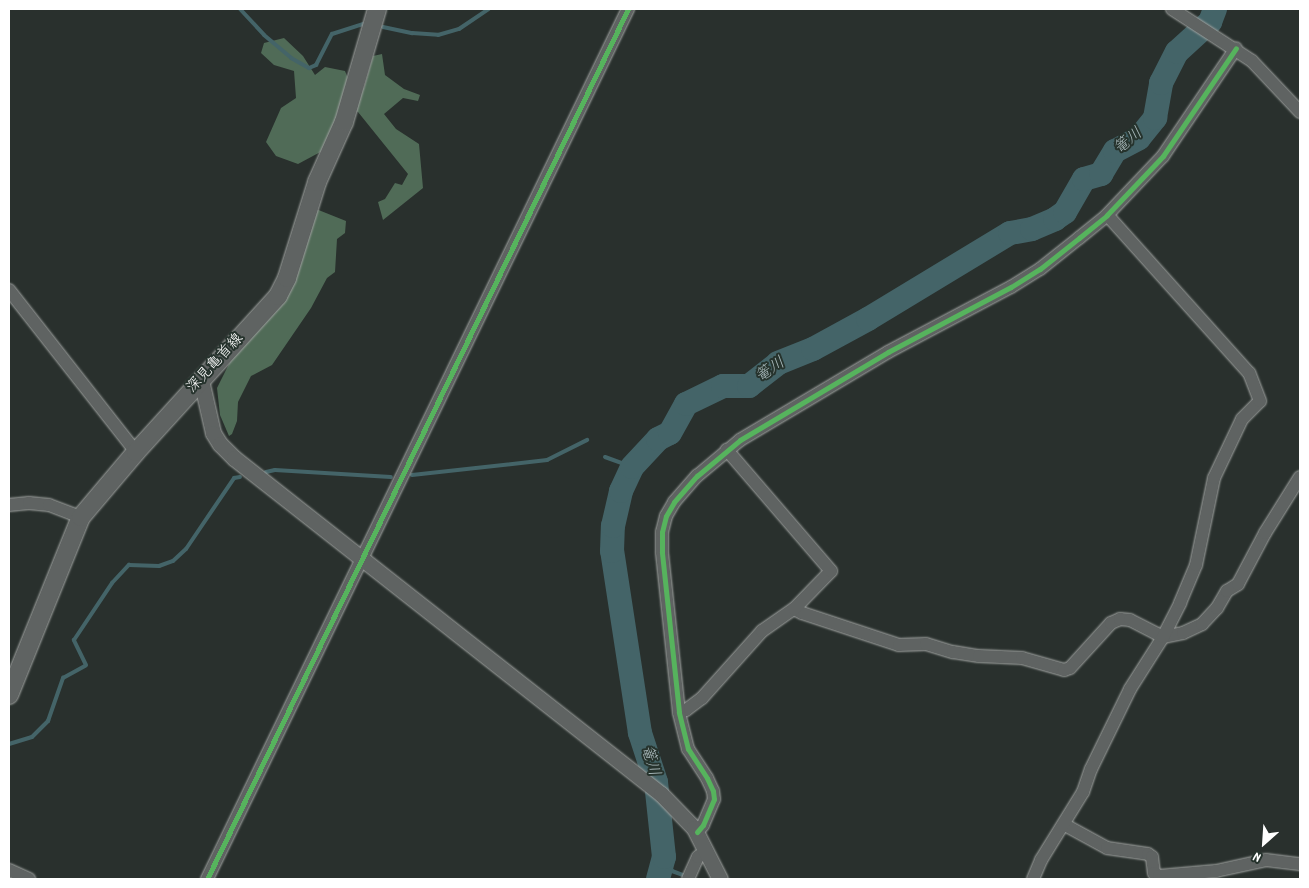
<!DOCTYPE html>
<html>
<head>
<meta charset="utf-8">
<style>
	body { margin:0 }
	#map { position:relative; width:1309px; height:888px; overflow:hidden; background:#29302d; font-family:Dekko,"Klee One",sans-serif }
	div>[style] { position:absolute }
	.green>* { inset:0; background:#506b57 }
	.stream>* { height:4px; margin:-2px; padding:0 2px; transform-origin:2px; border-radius:2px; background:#446468 }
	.river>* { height:24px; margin:-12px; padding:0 12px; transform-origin:12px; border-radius:12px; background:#446468 }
	.roads { filter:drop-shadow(0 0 1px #9fa2a0) drop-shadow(0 0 1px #9fa2a0) }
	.minor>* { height:12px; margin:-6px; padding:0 6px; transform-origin:6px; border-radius:6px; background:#5f6362 }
	.tertiary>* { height:15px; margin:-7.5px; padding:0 7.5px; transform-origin:7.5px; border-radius:7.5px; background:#5f6362 }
	.secondary>* { height:18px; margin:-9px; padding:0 9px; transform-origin:9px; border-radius:9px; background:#5f6362 }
	.cycleway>* { height:5px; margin:-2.5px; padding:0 2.5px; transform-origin:2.5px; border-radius:2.5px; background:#56b35d }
	span { translate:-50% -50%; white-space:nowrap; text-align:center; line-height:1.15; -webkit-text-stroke:4px #26332d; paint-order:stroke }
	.street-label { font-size:15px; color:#fff }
	.water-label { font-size:16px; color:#acbcbe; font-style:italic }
	.frame { position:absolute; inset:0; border:10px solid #fff; pointer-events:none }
	.north { position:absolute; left:1239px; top:818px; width:50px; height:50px; -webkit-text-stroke:4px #26332d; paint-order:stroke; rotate:206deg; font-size:14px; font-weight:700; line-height:20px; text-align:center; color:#fff }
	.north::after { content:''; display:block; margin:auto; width:18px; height:22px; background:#fff; clip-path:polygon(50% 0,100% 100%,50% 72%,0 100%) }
</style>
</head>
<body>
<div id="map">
	<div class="green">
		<i style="clip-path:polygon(284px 38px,303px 56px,315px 75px,325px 67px,345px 71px,349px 81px,364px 88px,373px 56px,382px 54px,385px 75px,404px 89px,420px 95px,418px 101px,403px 98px,384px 114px,396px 129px,419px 144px,423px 188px,383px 220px,378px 202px,385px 199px,395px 183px,402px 185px,408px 174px,358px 112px,345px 107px,326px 149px,298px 164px,276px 156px,266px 142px,281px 108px,296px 98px,294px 71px,274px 65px,261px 53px,264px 43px)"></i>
		<i style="clip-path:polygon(316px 209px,346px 221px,345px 233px,337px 239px,335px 272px,327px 278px,311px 308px,272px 365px,251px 376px,238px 402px,237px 421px,232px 434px,229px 436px,220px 415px,217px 388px,230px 362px,280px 303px)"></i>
	</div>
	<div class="stream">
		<i style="left:240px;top:9px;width:35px;rotate:47deg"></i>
		<i style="left:264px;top:35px;width:35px;rotate:40deg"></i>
		<i style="left:291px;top:58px;width:21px;rotate:29deg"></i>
		<i style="left:309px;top:68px;width:8px;rotate:-23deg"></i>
		<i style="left:316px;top:65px;width:35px;rotate:-63deg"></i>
		<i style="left:332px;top:34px;width:33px;rotate:-18deg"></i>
		<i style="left:383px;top:27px;width:30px;rotate:12deg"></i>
		<i style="left:412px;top:33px;width:26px;rotate:4deg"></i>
		<i style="left:438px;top:35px;width:22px;rotate:-16deg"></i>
		<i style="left:459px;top:29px;width:36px;rotate:-34deg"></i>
		<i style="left:605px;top:457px;width:29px;rotate:20deg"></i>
		<i style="left:266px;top:472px;width:9px;rotate:-13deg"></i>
		<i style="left:275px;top:470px;width:116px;rotate:3.5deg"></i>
		<i style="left:412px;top:475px;width:136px;rotate:-6.3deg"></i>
		<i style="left:547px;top:460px;width:45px;rotate:-26.6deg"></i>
		<i style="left:9px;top:744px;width:24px;rotate:-17deg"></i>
		<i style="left:32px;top:737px;width:23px;rotate:-45deg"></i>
		<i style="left:48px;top:721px;width:46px;rotate:-70.8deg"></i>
		<i style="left:63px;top:678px;width:26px;rotate:-29deg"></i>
		<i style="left:86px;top:665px;width:28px;rotate:-116deg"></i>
		<i style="left:74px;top:640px;width:69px;rotate:-56.3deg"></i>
		<i style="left:112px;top:583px;width:25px;rotate:-47deg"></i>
		<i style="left:129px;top:565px;width:30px;rotate:2deg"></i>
		<i style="left:159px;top:566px;width:15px;rotate:-20deg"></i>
		<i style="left:173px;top:561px;width:18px;rotate:-43deg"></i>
		<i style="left:186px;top:549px;width:86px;rotate:-55.9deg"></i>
		<i style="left:234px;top:478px;width:6px;rotate:-9deg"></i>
		<i style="left:664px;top:857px;width:16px;rotate:60deg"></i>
		<i style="left:672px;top:871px;width:12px;rotate:20deg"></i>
	</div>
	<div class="river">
		<i style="left:658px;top:879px;width:23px;rotate:-75deg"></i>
		<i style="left:664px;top:857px;width:75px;rotate:-96.1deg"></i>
		<i style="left:656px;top:782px;width:52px;rotate:-108.1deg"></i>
		<i style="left:640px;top:733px;width:184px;rotate:-98.7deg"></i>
		<i style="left:612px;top:551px;width:25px;rotate:-88deg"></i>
		<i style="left:613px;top:526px;width:36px;rotate:-77deg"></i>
		<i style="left:621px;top:491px;width:26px;rotate:-65deg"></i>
		<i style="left:632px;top:467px;width:38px;rotate:-47deg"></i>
		<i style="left:658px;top:439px;width:13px;rotate:-27deg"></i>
		<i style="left:670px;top:433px;width:33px;rotate:-61deg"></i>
		<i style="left:686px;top:404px;width:41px;rotate:-25.9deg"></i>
		<i style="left:723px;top:386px;width:26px"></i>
		<i style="left:749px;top:386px;width:37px;rotate:-38deg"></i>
		<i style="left:778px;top:363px;width:38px;rotate:-22deg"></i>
		<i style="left:813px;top:349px;width:63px;rotate:-28.6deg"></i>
		<i style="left:868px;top:319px;width:166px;rotate:-31.2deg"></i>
		<i style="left:1010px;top:233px;width:22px;rotate:-10deg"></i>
		<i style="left:1032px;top:229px;width:25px;rotate:-23deg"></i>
		<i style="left:1055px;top:219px;width:12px;rotate:-35deg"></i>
		<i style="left:1065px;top:212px;width:38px;rotate:-60deg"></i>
		<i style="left:1084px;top:179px;width:18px;rotate:-16deg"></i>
		<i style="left:1101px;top:174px;width:27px;rotate:-59deg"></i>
		<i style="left:1115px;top:151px;width:27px;rotate:-28deg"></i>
		<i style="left:1139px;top:138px;width:26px;rotate:-51deg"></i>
		<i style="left:1155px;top:118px;width:36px;rotate:-80deg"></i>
		<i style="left:1161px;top:83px;width:35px;rotate:-63deg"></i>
		<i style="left:1177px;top:52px;width:45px;rotate:-42.3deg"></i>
		<i style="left:1210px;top:22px;width:14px;rotate:-69deg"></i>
	</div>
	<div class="roads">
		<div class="minor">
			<i style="left:1172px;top:9px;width:95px;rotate:33deg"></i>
			<i style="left:1252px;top:61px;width:70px;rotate:46.7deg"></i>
			<i style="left:9px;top:290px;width:206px;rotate:51.9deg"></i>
			<i style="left:9px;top:505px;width:20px;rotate:-6deg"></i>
			<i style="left:29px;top:503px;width:20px;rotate:6deg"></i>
			<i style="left:49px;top:505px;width:34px;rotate:21deg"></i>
			<i style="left:794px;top:609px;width:9px;rotate:27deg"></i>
			<i style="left:802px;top:613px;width:102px;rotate:18.3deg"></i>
			<i style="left:899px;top:645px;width:27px;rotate:-2deg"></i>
			<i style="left:926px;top:644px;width:28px;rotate:17deg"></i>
			<i style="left:953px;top:652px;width:26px;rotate:9deg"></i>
			<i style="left:979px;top:656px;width:43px;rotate:2.7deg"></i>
			<i style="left:1022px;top:658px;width:44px;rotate:15.9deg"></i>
			<i style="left:1064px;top:670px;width:6px;rotate:-18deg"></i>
			<i style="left:1070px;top:668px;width:61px;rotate:-47.7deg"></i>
			<i style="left:1111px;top:623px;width:10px;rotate:-24deg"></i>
			<i style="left:1120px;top:619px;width:10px;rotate:6deg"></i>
			<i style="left:1130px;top:620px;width:37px;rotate:27deg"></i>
			<i style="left:1163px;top:637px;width:20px;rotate:-11deg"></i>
			<i style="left:1183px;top:633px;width:21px;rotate:-25deg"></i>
			<i style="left:1202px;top:624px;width:22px;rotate:-47deg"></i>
			<i style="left:1217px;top:608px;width:20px;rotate:-60deg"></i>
			<i style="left:1227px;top:591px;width:13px;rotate:-32deg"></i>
			<i style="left:1238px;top:584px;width:58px;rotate:-62.1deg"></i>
			<i style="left:1265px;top:533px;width:66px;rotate:-58deg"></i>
			<i style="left:679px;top:712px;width:7px;rotate:-16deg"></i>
			<i style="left:686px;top:710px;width:20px;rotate:-37deg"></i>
			<i style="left:702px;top:698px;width:90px;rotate:-48.2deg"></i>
			<i style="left:762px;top:631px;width:39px;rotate:-35deg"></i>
			<i style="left:794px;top:609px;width:53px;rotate:-45.8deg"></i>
			<i style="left:831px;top:571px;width:160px;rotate:-130.7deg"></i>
			<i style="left:1065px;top:825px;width:48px;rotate:28.7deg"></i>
			<i style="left:1107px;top:848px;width:41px;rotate:8.3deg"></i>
			<i style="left:1148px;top:854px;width:5px;rotate:37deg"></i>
			<i style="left:1152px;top:857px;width:16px;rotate:83deg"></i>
			<i style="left:1154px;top:873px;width:6px;rotate:31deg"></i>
			<i style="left:1159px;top:876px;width:57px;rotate:-5deg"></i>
			<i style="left:1216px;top:871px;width:51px;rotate:-12.4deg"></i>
			<i style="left:1266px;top:860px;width:34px;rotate:7deg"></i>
			<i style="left:697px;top:832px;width:9px;rotate:-49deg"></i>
			<i style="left:703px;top:825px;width:28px;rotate:-67deg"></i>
			<i style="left:714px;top:799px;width:8px;rotate:-97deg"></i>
			<i style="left:713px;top:791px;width:14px;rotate:-115deg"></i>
			<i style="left:707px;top:778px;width:35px;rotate:-123deg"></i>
			<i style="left:688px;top:749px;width:38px;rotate:-104deg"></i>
			<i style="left:679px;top:712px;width:161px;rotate:-96.1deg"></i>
			<i style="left:662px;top:552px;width:20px;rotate:-90deg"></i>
			<i style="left:662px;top:532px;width:16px;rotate:-76deg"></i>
			<i style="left:666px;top:516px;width:16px;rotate:-60deg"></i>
			<i style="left:674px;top:502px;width:35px;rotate:-49deg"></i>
			<i style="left:697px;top:476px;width:56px;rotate:-39.9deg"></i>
			<i style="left:740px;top:440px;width:172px;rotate:-30.7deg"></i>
			<i style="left:888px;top:352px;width:139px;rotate:-27.9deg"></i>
			<i style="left:1011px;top:287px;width:34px;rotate:-32deg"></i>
			<i style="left:1040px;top:269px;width:50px;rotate:-38.5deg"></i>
			<i style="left:1079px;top:238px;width:36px;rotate:-39deg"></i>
			<i style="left:1107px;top:215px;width:81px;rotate:-46.5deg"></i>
			<i style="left:1163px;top:156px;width:130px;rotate:-55.9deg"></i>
			<i style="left:9px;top:870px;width:22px;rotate:24deg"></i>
			<i style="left:207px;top:879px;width:967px;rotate:-64.18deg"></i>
			<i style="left:688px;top:879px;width:24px;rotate:-66deg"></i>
			<i style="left:698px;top:857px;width:11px;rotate:-41deg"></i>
			<i style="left:1033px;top:879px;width:21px;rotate:-67deg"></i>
			<i style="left:1041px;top:860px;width:80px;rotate:-58.3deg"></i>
			<i style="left:1083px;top:792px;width:24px;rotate:-71deg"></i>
			<i style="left:1091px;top:769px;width:89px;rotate:-64deg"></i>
			<i style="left:1130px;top:689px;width:62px;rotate:-57.6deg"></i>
			<i style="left:1163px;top:637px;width:38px;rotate:-63deg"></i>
			<i style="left:1180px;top:603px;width:41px;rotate:-67.2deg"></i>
			<i style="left:1196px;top:565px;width:89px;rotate:-78.3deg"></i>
			<i style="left:1214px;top:478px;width:65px;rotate:-64.6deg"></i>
			<i style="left:1242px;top:419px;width:25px;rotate:-45deg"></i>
			<i style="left:1260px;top:401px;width:30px;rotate:-111deg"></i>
			<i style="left:1249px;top:373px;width:212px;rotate:-131.9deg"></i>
		</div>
		<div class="tertiary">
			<i style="left:201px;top:380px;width:54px;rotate:77.2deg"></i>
			<i style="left:213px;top:433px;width:13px;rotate:58deg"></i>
			<i style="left:220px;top:444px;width:20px;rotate:45deg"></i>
			<i style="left:234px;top:458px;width:543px;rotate:38.2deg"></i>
			<i style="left:661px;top:794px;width:47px;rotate:45.9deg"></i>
			<i style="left:694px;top:828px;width:57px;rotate:63deg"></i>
		</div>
		<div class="secondary">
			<i style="left:9px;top:695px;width:192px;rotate:-68deg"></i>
			<i style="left:81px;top:517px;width:85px;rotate:-49.8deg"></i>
			<i style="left:136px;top:452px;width:211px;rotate:-47.7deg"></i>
			<i style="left:278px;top:296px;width:20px;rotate:-63deg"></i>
			<i style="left:287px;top:278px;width:101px;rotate:-72.6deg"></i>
			<i style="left:317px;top:182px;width:66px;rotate:-65.8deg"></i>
			<i style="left:344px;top:122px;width:118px;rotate:-73.7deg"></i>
		</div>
	</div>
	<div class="cycleway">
		<i style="left:697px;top:832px;width:9px;rotate:-49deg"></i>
		<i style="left:703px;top:825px;width:28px;rotate:-67deg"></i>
		<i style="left:714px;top:799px;width:8px;rotate:-97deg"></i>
		<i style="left:713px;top:791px;width:14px;rotate:-115deg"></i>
		<i style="left:707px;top:778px;width:35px;rotate:-123deg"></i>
		<i style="left:688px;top:749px;width:38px;rotate:-104deg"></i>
		<i style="left:679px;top:712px;width:161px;rotate:-96.1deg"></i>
		<i style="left:662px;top:552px;width:20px;rotate:-90deg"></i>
		<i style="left:662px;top:532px;width:16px;rotate:-76deg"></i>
		<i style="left:666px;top:516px;width:16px;rotate:-60deg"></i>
		<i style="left:674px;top:502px;width:35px;rotate:-49deg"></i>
		<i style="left:697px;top:476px;width:56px;rotate:-39.9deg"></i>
		<i style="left:740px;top:440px;width:172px;rotate:-30.7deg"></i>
		<i style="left:888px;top:352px;width:139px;rotate:-27.9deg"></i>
		<i style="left:1011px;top:287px;width:34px;rotate:-32deg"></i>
		<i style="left:1040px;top:269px;width:50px;rotate:-38.5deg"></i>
		<i style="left:1079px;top:238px;width:36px;rotate:-39deg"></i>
		<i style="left:1107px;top:215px;width:81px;rotate:-46.5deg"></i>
		<i style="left:1163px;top:156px;width:130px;rotate:-55.9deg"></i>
		<i style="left:207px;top:879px;width:967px;rotate:-64.18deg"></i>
	</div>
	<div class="street-label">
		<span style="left:216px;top:364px;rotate:-47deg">深見亀首線</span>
	</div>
	<div class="water-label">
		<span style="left:1129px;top:142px;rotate:-40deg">篭川</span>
		<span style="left:771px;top:371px;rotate:-34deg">篭川</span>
		<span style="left:649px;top:761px;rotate:73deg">篭川</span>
	</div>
	<div class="frame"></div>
	<div class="north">N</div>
</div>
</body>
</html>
